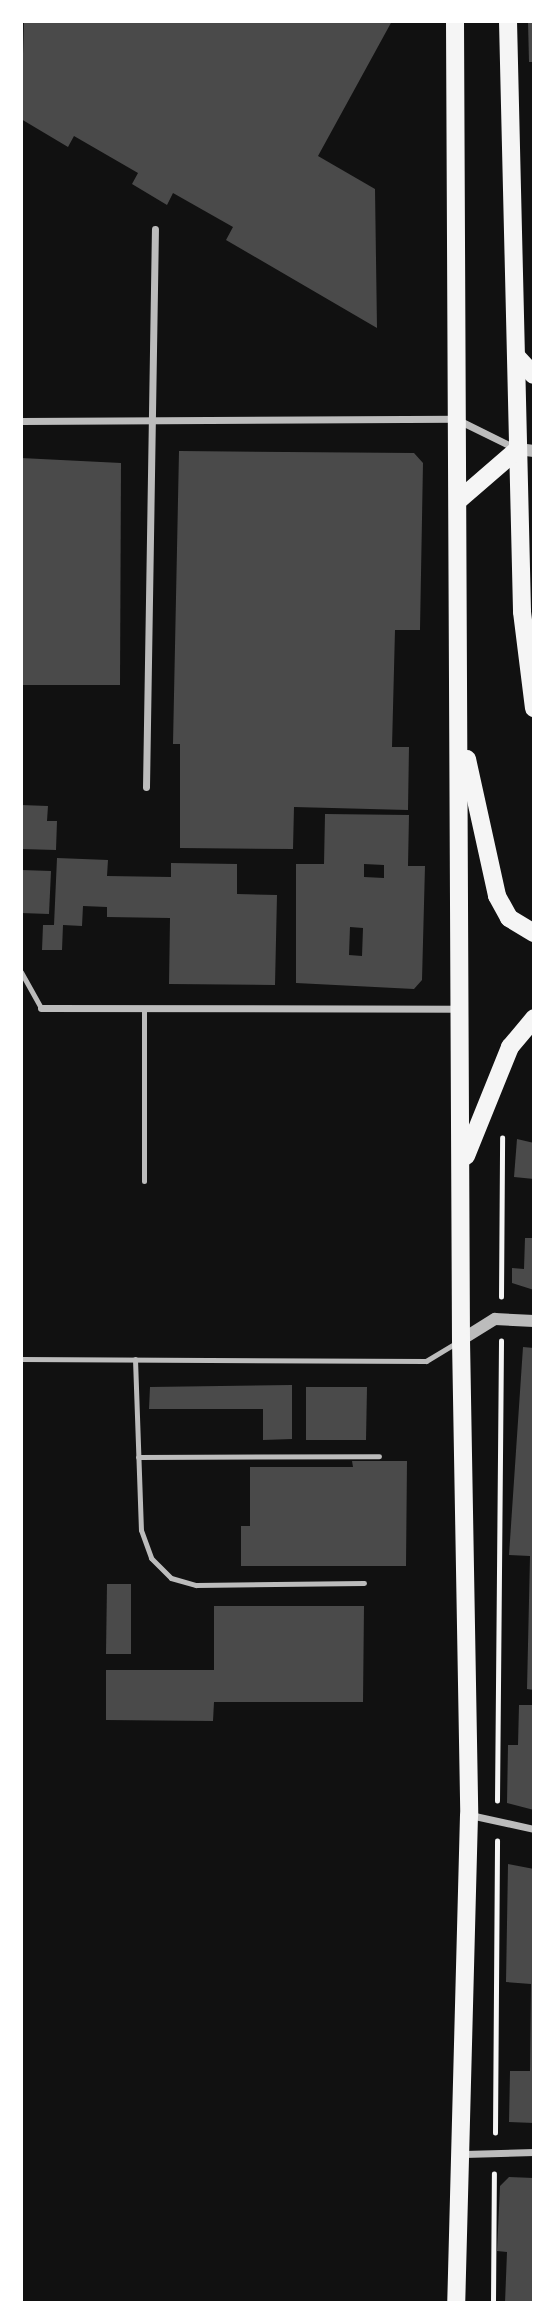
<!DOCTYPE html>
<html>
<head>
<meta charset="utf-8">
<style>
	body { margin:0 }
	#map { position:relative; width:555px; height:2324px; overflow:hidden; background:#111; font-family:Manrope,sans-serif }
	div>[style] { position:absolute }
	.building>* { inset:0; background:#4a4a4a }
	.path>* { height:4.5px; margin:-2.25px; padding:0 2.25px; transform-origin:2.25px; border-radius:2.25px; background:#f5f5f5 }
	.service>* { height:5px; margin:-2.5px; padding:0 2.5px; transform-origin:2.5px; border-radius:2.5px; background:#bcbcbc }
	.minor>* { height:7px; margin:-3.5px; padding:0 3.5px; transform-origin:3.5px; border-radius:3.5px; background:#bcbcbc }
	.tertiary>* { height:12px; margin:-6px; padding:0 6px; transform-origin:6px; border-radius:6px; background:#bcbcbc }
	.primary>* { height:18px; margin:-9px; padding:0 9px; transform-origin:9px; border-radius:9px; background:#f5f5f5 }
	span { translate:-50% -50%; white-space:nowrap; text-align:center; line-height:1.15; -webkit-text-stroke:6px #fff; paint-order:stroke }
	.frame { position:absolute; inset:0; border:23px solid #fff; pointer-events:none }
</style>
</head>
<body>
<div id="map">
	<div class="building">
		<i style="clip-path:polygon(24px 21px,392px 21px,318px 156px,375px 189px,377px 328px,226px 240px,233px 227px,173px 193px,167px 205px,132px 184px,138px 173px,74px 136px,68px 147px,21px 119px)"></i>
		<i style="clip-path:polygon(528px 21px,534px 21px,534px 62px,529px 62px)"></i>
		<i style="clip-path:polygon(179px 451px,414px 453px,423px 463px,420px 630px,395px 630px,392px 747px,409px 747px,408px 810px,294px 807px,293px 849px,180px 848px,180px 744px,173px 744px)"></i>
		<i style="clip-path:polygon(21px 458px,121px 463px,120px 685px,21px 685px)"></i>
		<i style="clip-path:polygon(21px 805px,48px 806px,47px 821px,57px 821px,56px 850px,21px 849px)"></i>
		<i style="clip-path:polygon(evenodd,325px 814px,409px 815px,408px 866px,425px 866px,422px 980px,414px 989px,296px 983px,296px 864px,324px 864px,325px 814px,364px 864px,384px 865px,384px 878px,364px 877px,364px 864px,325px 814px,350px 927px,363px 928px,362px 956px,349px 955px,350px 927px)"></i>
		<i style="clip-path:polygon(57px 858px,108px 860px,107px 876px,171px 877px,171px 863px,237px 864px,237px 894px,277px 895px,275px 985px,169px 984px,170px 918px,107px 917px,107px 907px,83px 906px,82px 926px,63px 925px,62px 950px,42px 950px,43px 925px,54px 925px)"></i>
		<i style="clip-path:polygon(21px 870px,51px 871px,49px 914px,21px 913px)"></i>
		<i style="clip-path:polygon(517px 1139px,534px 1143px,534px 1179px,514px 1177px)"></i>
		<i style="clip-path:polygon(525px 1238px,534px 1238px,534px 1290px,512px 1283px,512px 1268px,524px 1269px)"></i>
		<i style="clip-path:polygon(523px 1347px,534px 1348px,534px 1690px,527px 1689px,530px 1556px,509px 1555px)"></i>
		<i style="clip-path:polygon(292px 1385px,292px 1439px,263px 1440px,263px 1409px,149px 1409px,150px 1387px)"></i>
		<i style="clip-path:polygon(306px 1387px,367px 1387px,366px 1440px,306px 1440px)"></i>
		<i style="clip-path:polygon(352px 1461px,407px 1461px,406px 1566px,241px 1566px,241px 1526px,250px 1526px,250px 1467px,353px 1467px)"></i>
		<i style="clip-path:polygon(107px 1584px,131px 1584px,131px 1654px,106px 1654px)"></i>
		<i style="clip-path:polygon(214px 1606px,364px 1606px,363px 1702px,214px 1702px,213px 1721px,106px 1720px,106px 1670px,214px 1670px)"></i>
		<i style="clip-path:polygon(519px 1705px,534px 1705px,534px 1810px,507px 1803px,508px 1745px,518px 1745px)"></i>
		<i style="clip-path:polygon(508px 1864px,534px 1869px,534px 2123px,509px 2122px,510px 2071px,530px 2071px,531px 1984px,506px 1982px)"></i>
		<i style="clip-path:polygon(509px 2177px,534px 2178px,534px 2303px,505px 2303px,507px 2252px,497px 2251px,500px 2186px)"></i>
	</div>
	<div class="path">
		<i style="left:501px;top:1297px;width:159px;rotate:-89.6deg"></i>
		<i style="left:497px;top:1801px;width:460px;rotate:-89.5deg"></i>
		<i style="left:495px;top:2133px;width:292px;rotate:-89.6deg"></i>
		<i style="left:493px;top:2303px;width:129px;rotate:-89.6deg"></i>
	</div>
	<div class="service">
		<i style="left:21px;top:972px;width:41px;rotate:60.9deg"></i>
		<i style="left:144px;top:1181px;width:173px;rotate:-90deg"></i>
		<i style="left:21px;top:1359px;width:405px;rotate:0.3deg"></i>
		<i style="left:426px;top:1361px;width:37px;rotate:-31deg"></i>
		<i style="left:135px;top:1359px;width:171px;rotate:88deg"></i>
		<i style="left:141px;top:1530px;width:30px;rotate:70deg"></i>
		<i style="left:151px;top:1558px;width:28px;rotate:45deg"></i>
		<i style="left:171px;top:1578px;width:26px;rotate:16deg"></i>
		<i style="left:196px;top:1585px;width:168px;rotate:-0.7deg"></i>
		<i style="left:138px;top:1457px;width:241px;rotate:-0.2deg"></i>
	</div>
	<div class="minor">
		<i style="left:21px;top:421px;width:435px;rotate:-0.3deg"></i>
		<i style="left:456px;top:419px;width:68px;rotate:26.2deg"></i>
		<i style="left:146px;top:787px;width:558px;rotate:-89.08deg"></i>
		<i style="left:41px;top:1008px;width:418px;rotate:0.1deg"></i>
		<i style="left:470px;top:1815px;width:66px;rotate:12.3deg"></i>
		<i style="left:464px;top:2154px;width:70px;rotate:-1.6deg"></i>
	</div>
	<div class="tertiary">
		<i style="left:518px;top:449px;width:16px;rotate:7deg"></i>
		<i style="left:461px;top:1340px;width:40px;rotate:-32deg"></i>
		<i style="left:495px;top:1319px;width:39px;rotate:3deg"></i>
	</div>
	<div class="primary">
		<i style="left:455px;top:21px;width:1319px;rotate:89.74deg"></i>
		<i style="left:461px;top:1340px;width:475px;rotate:89deg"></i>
		<i style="left:469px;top:1815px;width:488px;rotate:91.5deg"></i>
		<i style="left:508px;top:21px;width:591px;rotate:88.64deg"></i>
		<i style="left:522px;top:612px;width:97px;rotate:82.9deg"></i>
		<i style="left:516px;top:356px;width:26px;rotate:47deg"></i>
		<i style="left:459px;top:500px;width:78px;rotate:-40.8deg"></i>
		<i style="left:467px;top:759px;width:140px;rotate:77.6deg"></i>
		<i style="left:497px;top:896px;width:25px;rotate:61deg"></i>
		<i style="left:509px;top:918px;width:29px;rotate:31deg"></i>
		<i style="left:466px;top:1156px;width:118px;rotate:-68deg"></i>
		<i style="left:510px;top:1047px;width:38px;rotate:-50deg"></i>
	</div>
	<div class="frame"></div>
</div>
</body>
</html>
